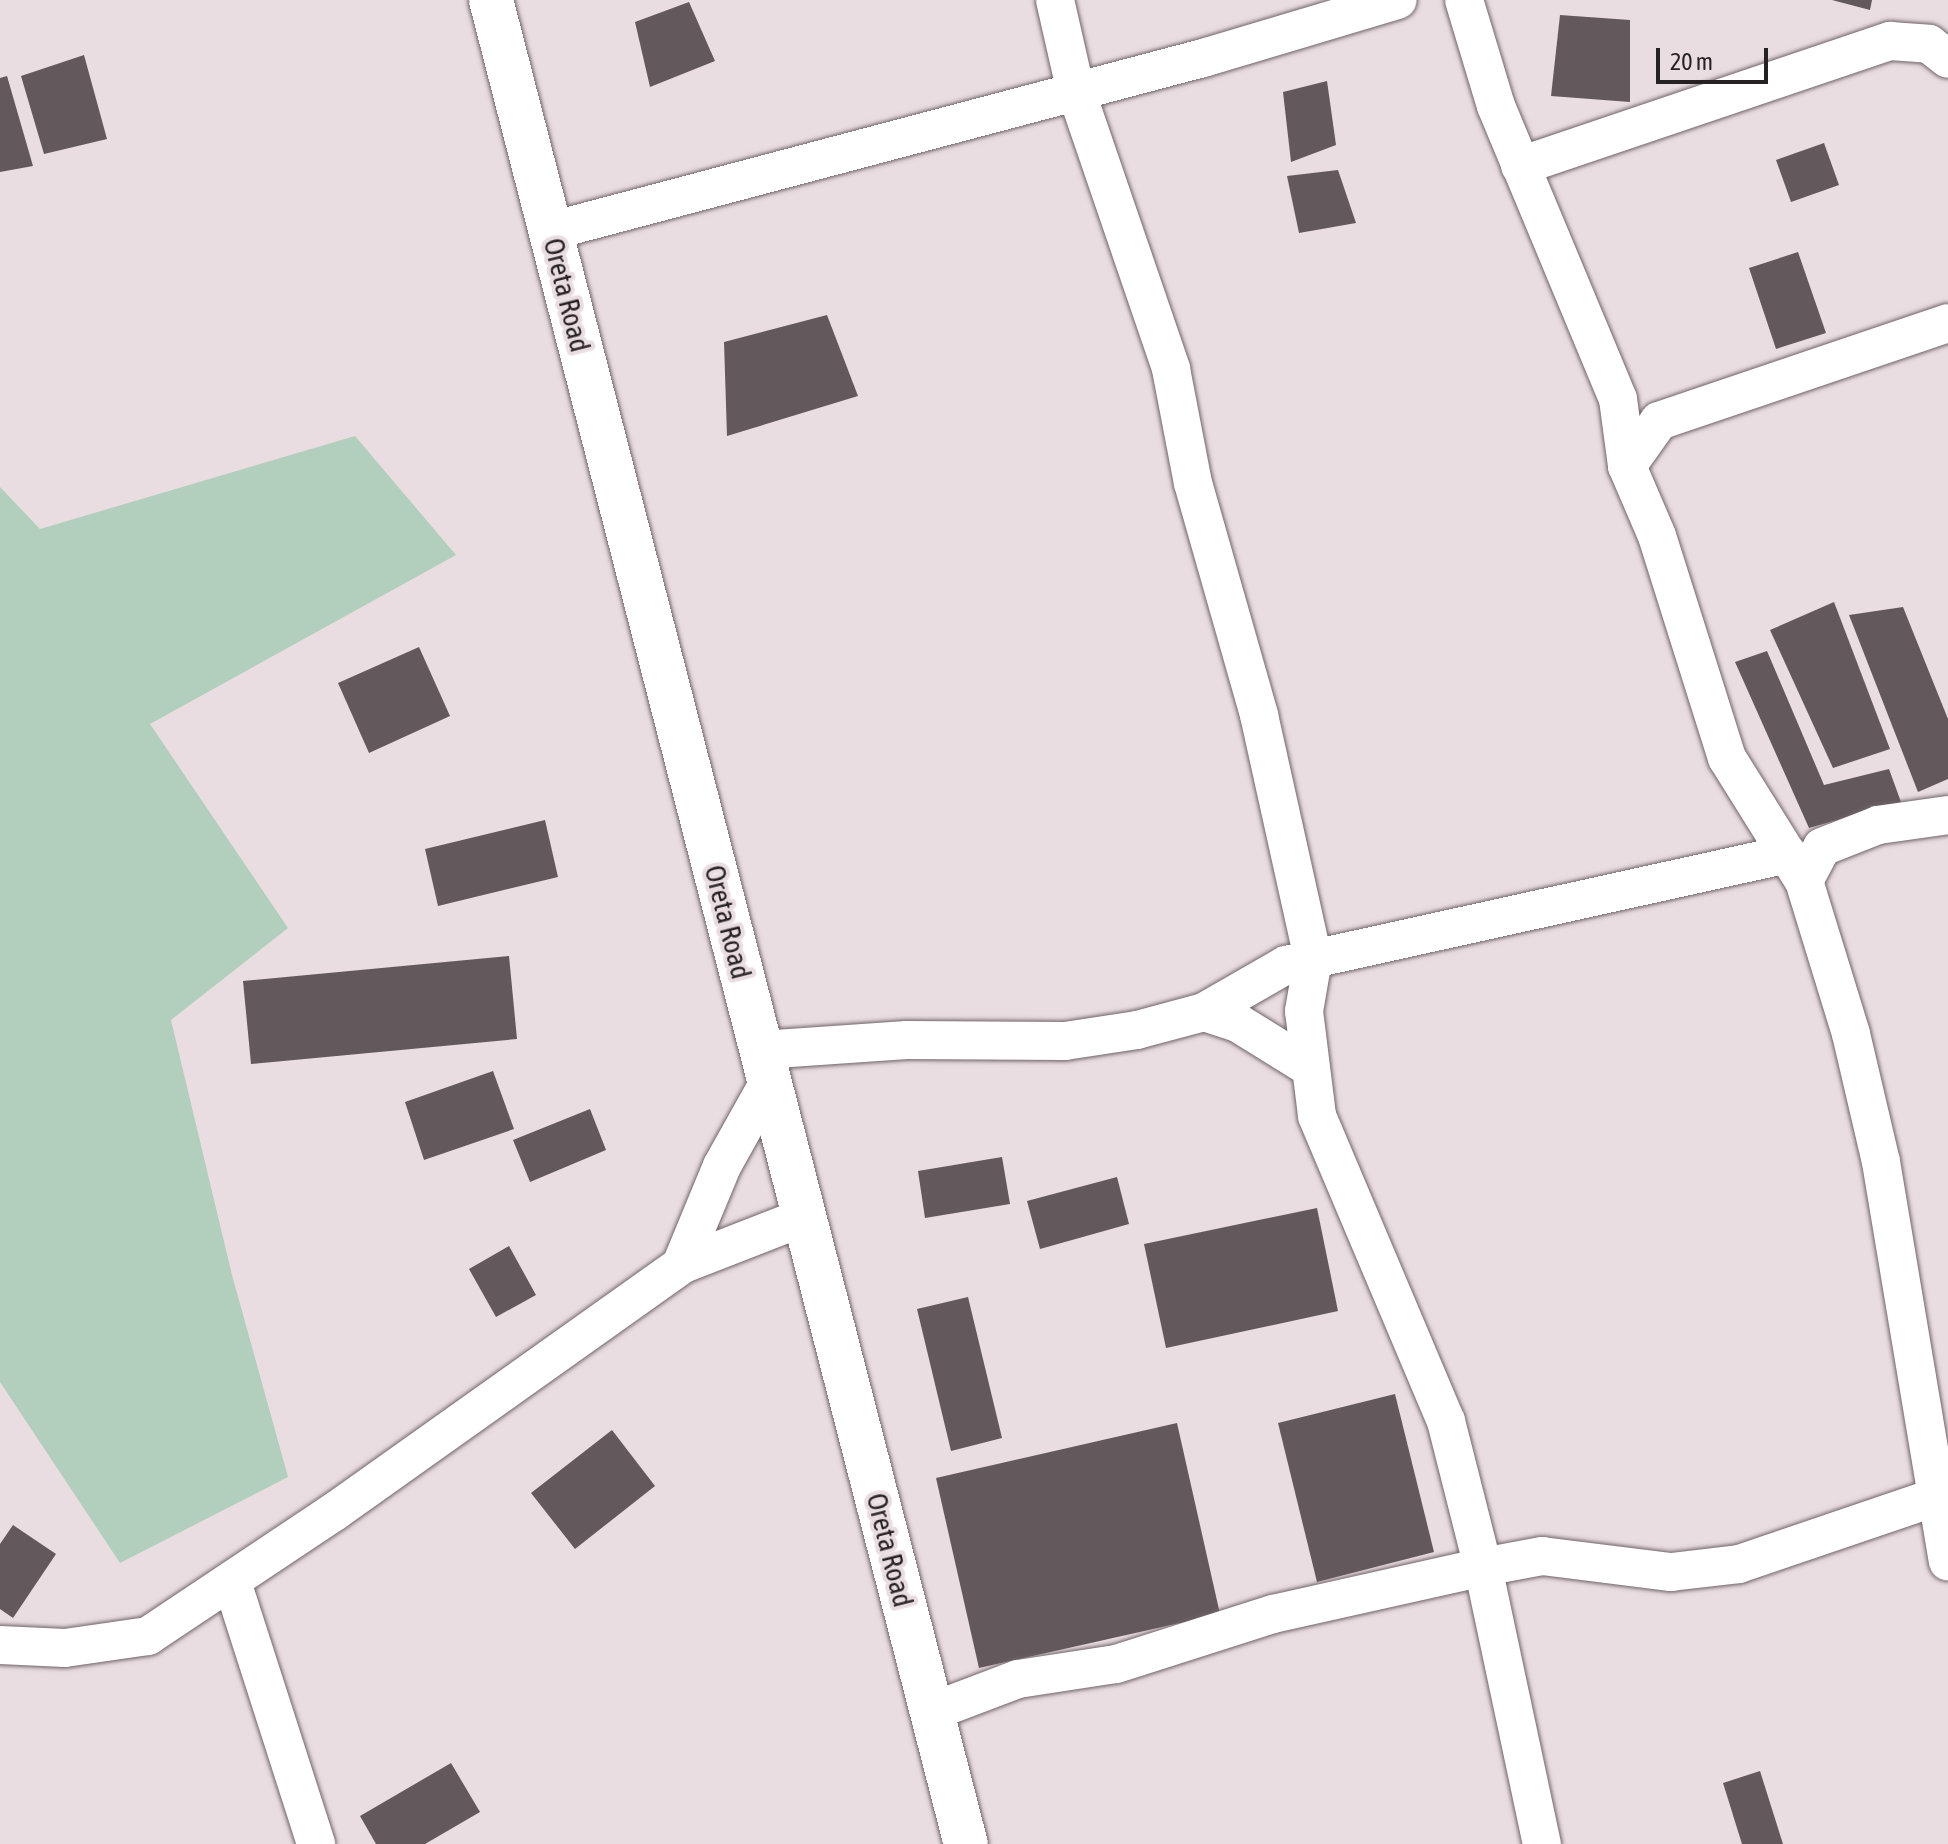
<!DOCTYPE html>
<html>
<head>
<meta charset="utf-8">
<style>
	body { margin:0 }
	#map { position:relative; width:1948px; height:1844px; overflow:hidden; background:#eadde2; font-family:"Asap Condensed",sans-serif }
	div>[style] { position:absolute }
	.green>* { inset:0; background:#b2cebd }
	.building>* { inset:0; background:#63585c }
	.roads { filter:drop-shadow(0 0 2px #706468) drop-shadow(0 0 2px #706468) }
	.minor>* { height:38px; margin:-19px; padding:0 19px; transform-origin:19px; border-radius:19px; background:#fff }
	.tertiary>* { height:44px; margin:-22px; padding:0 22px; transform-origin:22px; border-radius:22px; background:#fff }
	span { translate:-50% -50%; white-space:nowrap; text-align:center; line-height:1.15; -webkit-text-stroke:8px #eadde2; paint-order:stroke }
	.street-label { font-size:28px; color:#262224 }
	.scale { position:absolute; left:1656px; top:48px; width:112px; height:36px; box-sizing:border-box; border:4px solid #262224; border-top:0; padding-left:10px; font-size:24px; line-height:28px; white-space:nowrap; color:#262224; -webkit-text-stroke:6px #eadde2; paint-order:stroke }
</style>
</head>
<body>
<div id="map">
	<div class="green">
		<i style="clip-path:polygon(355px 436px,456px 555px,150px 724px,288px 928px,171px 1020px,232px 1275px,288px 1477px,120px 1563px,0 1382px,0 487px,40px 529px)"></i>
	</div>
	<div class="building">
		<i style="clip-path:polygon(1832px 0,1872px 0,1870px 10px)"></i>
		<i style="clip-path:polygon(689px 2px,715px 61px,650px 87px,635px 22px)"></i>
		<i style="clip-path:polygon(1560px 15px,1630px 20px,1630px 102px,1551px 96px)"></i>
		<i style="clip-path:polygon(84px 55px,107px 139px,44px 154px,21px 76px)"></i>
		<i style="clip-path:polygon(7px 76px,33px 166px,0 172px,0 78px)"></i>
		<i style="clip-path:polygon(1327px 81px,1336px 145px,1291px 162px,1283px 92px)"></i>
		<i style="clip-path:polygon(1824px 143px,1839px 185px,1791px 202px,1776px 160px)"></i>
		<i style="clip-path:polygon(1338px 170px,1356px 223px,1299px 233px,1287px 176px)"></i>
		<i style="clip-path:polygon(1798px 252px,1826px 333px,1776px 349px,1749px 268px)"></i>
		<i style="clip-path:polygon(827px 315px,858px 396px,727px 436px,724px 342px)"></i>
		<i style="clip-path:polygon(1834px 602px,1890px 749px,1833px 768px,1770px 630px)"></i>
		<i style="clip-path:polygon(1903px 607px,1948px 719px,1948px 779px,1918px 792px,1849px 615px)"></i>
		<i style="clip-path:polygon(419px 647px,450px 716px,369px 753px,338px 683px)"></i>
		<i style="clip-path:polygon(1767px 651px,1824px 785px,1889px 769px,1901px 802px,1809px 828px,1735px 662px)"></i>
		<i style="clip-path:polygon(545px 820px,558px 877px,438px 906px,425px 849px)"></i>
		<i style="clip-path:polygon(509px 956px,517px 1039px,251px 1064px,243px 981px)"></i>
		<i style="clip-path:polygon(493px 1071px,514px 1129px,424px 1160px,405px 1102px)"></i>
		<i style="clip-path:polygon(590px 1109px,606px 1150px,530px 1182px,513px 1140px)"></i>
		<i style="clip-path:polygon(1002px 1157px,1010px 1204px,925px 1218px,918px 1171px)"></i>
		<i style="clip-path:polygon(1117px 1177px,1129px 1224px,1040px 1249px,1027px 1201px)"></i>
		<i style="clip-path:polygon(1317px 1208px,1338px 1311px,1166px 1348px,1144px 1244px)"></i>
		<i style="clip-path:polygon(509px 1246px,536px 1295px,496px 1317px,469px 1269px)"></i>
		<i style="clip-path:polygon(968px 1297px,1002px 1438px,951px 1451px,917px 1309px)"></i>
		<i style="clip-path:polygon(1395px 1394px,1434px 1552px,1317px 1582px,1278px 1423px)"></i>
		<i style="clip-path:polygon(1177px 1423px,1220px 1614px,979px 1668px,936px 1478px)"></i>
		<i style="clip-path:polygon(612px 1430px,655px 1486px,575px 1549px,531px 1493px)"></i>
		<i style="clip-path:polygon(13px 1525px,56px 1554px,13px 1618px,0 1609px,0 1544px)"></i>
		<i style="clip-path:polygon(451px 1763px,480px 1812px,425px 1844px,376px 1844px,360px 1816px)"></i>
		<i style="clip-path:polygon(1760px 1771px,1783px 1844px,1742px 1844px,1723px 1783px)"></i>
	</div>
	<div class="roads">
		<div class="minor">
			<i style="left:1055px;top:0;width:90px;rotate:77.2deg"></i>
			<i style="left:1075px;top:88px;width:297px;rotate:71.1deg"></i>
			<i style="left:1171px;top:369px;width:116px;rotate:79.1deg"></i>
			<i style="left:1193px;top:483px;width:241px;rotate:74.1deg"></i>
			<i style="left:1259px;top:715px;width:250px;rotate:77.5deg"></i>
			<i style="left:1313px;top:959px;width:53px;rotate:99.8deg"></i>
			<i style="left:1304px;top:1011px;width:106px;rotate:82.9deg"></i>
			<i style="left:1317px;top:1116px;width:331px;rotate:67.1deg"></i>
			<i style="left:1446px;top:1421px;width:151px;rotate:75.8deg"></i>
			<i style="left:1483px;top:1567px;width:283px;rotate:78deg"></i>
			<i style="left:1464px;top:0;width:111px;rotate:73.2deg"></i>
			<i style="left:1496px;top:106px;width:317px;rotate:67.4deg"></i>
			<i style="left:1618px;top:399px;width:68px;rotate:82.3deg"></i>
			<i style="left:1627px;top:466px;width:76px;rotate:66.8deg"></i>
			<i style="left:1657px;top:536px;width:233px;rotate:72.5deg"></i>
			<i style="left:1727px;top:758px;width:145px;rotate:58deg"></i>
			<i style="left:1804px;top:881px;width:160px;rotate:72.9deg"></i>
			<i style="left:1851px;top:1034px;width:131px;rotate:76.8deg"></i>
			<i style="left:1881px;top:1162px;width:405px;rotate:80.5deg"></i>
			<i style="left:1520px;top:166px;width:391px;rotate:-18.7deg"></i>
			<i style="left:1890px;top:41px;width:39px;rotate:4deg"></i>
			<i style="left:1929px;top:44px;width:24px;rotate:38deg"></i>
			<i style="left:551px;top:231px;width:675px;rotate:-14.86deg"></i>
			<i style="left:1203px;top:58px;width:203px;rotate:-16.6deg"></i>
			<i style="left:1627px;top:466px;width:55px;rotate:-54.6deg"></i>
			<i style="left:1659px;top:421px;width:305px;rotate:-18.7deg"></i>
			<i style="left:1804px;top:881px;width:38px;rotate:-62deg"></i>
			<i style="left:1822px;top:847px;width:60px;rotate:-21.4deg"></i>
			<i style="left:1878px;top:825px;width:71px;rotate:-8.1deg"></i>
			<i style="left:1204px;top:1012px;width:36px;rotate:18deg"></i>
			<i style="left:1238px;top:1023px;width:84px;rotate:31.8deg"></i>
			<i style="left:761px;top:1050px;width:146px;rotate:-3.9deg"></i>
			<i style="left:907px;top:1040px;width:158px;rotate:0.4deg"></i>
			<i style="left:1065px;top:1041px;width:73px;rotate:-8.7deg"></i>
			<i style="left:1137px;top:1030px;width:69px;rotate:-15deg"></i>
			<i style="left:1204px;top:1012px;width:95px;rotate:-29.8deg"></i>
			<i style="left:1286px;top:965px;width:514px;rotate:-12.47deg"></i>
			<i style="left:681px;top:1265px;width:107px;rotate:-67.5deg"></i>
			<i style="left:722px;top:1166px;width:96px;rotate:-60.8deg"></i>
			<i style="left:232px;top:1582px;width:275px;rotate:72.2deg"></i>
			<i style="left:0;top:1645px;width:65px;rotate:2.6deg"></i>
			<i style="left:65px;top:1648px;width:84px;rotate:-8.2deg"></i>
			<i style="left:148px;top:1636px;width:224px;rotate:-33.7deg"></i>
			<i style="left:334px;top:1512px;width:426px;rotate:-35.4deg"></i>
			<i style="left:681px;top:1265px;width:132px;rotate:-21.3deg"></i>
			<i style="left:931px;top:1712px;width:93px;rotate:-20.8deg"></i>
			<i style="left:1018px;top:1679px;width:99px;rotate:-8.7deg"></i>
			<i style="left:1116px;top:1664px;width:165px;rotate:-17.7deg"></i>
			<i style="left:1273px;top:1614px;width:215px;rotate:-12.6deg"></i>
			<i style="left:1483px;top:1567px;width:60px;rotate:-10.6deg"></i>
			<i style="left:1542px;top:1556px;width:130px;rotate:7.1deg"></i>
			<i style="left:1671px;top:1572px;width:68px;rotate:-6.7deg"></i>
			<i style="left:1739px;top:1564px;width:221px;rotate:-18.8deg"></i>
		</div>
		<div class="tertiary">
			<i style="left:491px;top:0;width:1904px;rotate:75.56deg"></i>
		</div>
	</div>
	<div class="street-label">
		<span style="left:567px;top:295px;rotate:76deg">Oreta Road</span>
		<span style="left:728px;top:922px;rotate:76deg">Oreta Road</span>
		<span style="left:890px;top:1550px;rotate:76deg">Oreta Road</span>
	</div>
	<div class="scale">20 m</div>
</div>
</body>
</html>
